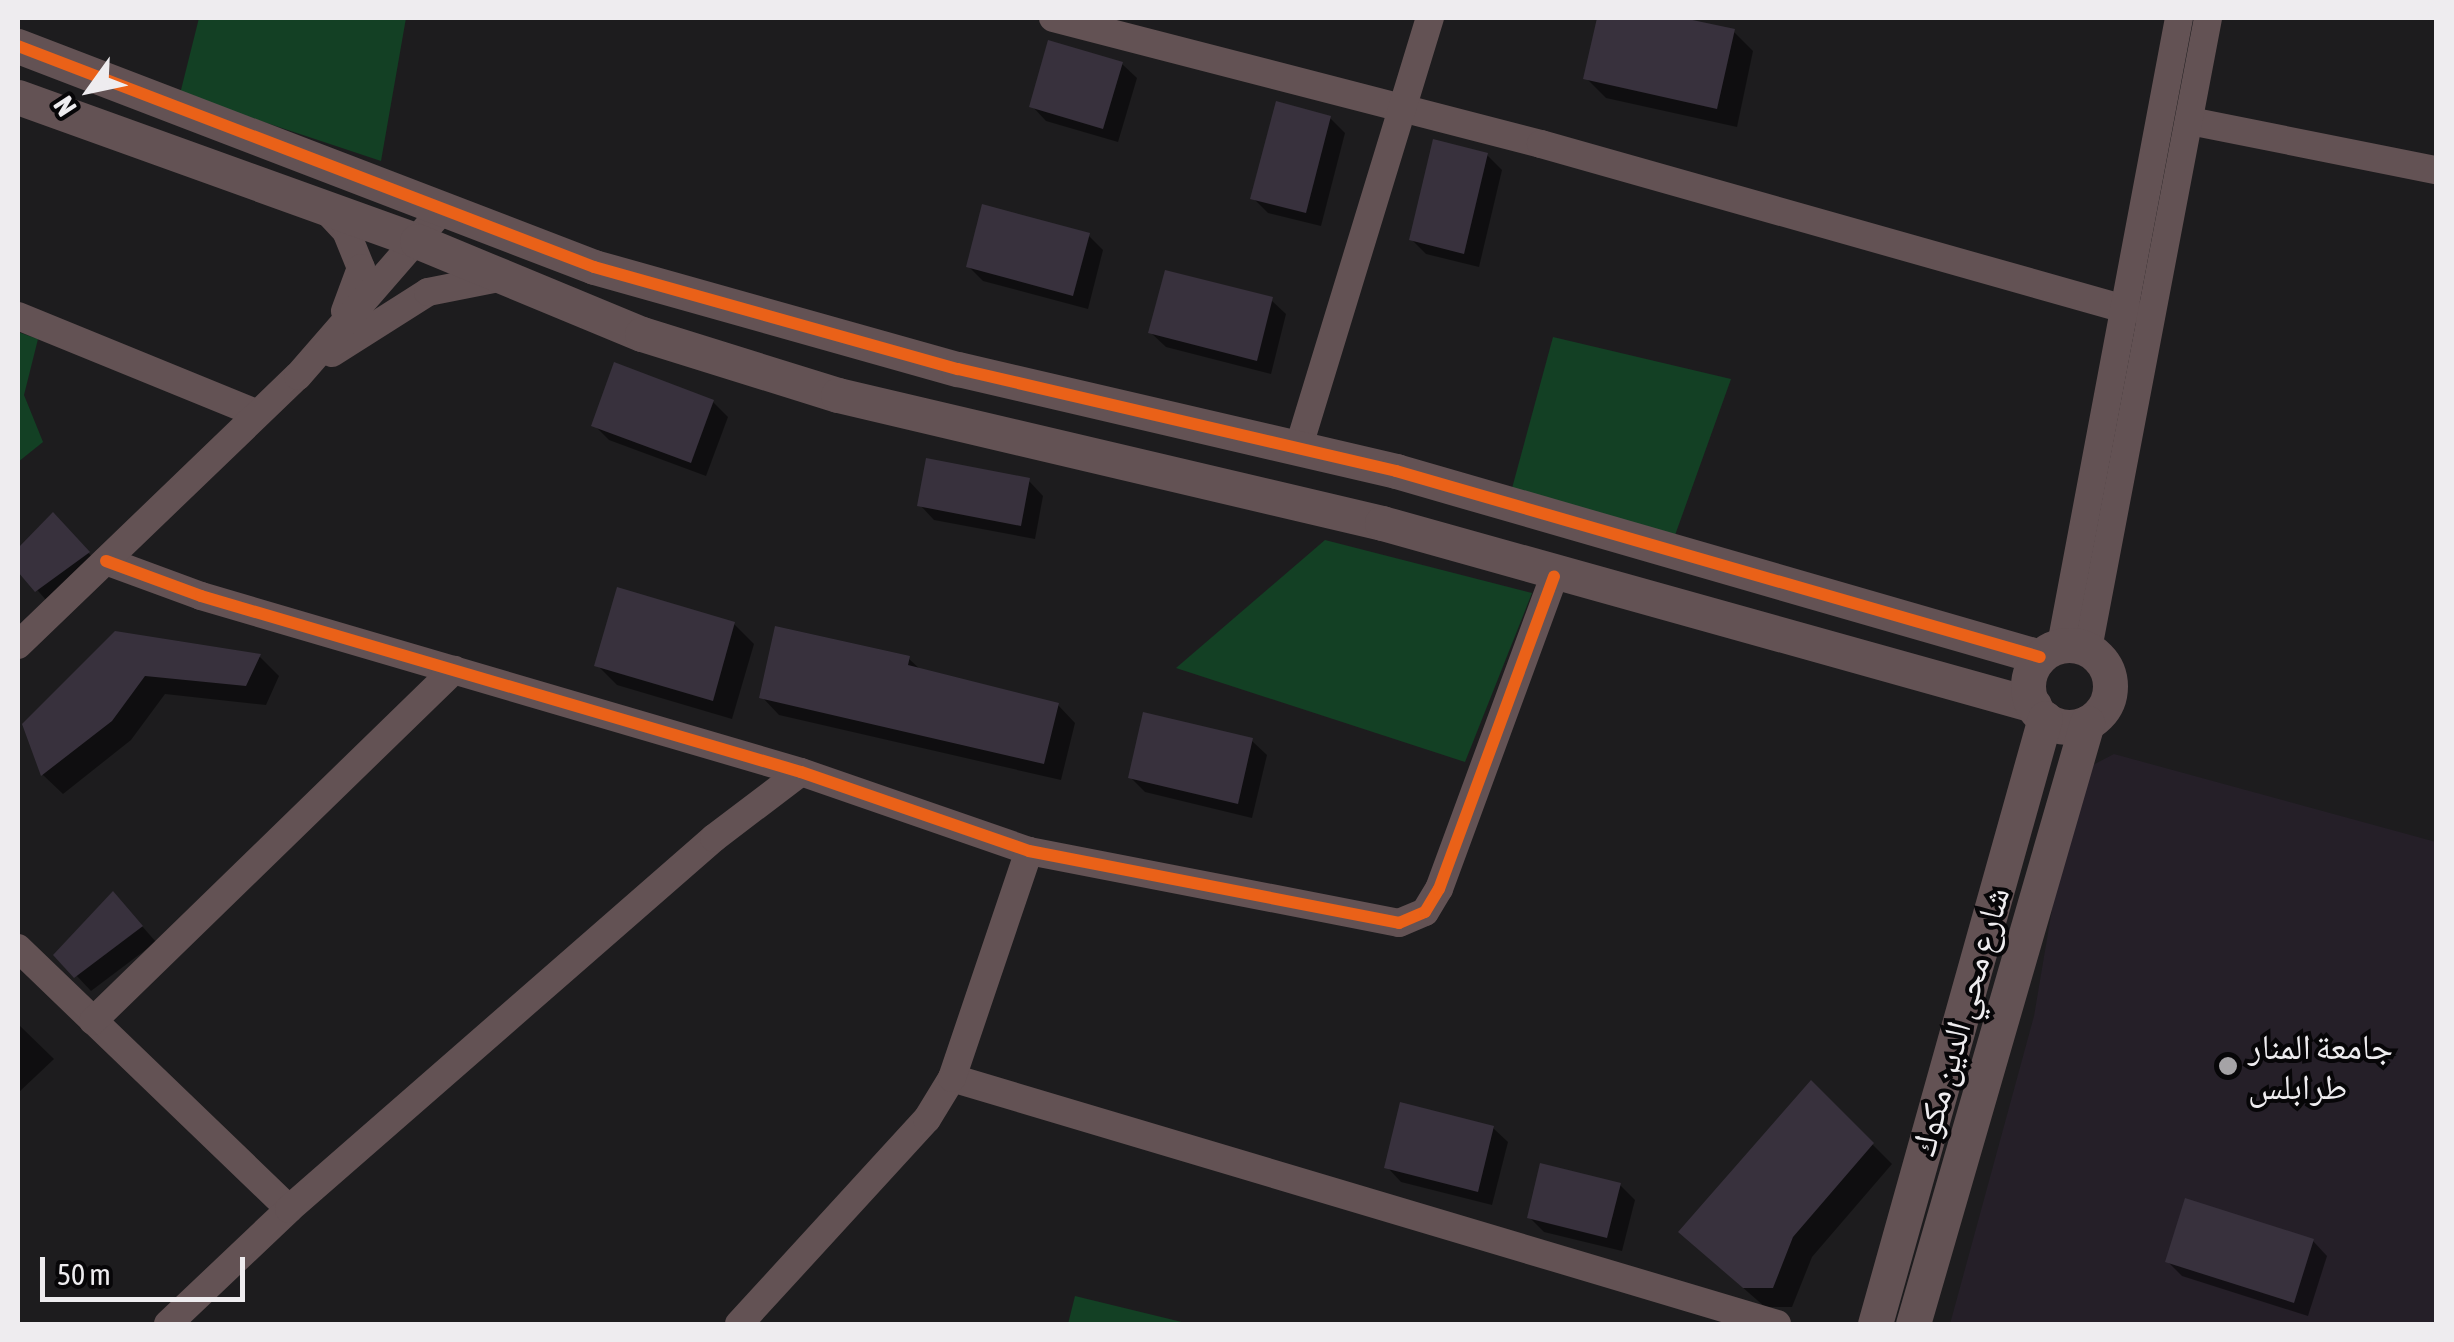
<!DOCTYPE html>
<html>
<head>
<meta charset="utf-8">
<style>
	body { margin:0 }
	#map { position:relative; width:2454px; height:1342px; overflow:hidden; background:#1d1c1e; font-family:"Asap Condensed","Noto Naskh Arabic",sans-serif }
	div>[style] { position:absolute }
	.built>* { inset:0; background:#251f28 }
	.green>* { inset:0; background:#134024 }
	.shadow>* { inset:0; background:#0007 }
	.building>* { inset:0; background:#38313d }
	.minor>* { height:28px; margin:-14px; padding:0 14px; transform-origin:14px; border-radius:14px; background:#635254 }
	.tertiary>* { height:35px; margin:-17.5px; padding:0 17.5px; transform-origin:17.5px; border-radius:17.5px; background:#635254 }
	.tertiary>.ring { margin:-17.5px; padding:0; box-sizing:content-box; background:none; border:35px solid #635254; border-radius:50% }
	.cycleway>* { height:12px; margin:-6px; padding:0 6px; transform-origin:6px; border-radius:6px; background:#ea6118 }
	.dots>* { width:28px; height:28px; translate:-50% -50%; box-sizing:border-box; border:5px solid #070608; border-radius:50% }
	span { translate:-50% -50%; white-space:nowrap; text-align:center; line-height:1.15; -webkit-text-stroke:8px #070608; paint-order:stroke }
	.street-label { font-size:35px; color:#eeecef }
	.poi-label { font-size:35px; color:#eeecef }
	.left { translate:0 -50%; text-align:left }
	.frame { position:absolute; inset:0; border:20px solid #eeecef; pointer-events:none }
	.north { position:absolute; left:40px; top:40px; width:100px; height:100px; -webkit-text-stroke:8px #070608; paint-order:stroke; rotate:237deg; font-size:28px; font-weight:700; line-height:40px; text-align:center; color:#eeecef }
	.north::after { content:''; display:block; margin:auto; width:35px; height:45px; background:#eeecef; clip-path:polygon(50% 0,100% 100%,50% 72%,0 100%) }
	.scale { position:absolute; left:40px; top:1257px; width:205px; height:45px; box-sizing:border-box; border:5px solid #eeecef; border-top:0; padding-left:12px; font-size:30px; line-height:35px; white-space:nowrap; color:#eeecef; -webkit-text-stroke:8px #070608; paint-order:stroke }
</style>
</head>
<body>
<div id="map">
	<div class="built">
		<i style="clip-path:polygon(2114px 754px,2436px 842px,2436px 1324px,1950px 1324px,2034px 1016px,2063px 844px,2085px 769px)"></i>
	</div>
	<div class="green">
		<i style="clip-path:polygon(199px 18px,406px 18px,381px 161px,180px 94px)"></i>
		<i style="clip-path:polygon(18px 332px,38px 339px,24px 395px,43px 442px,18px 462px)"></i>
		<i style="clip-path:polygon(1553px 337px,1731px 379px,1674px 538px,1511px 492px)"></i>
		<i style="clip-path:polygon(1325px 540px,1532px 593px,1465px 762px,1176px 668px)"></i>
		<i style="clip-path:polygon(1075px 1296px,1190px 1324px,1068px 1324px)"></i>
	</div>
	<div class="shadow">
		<i style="clip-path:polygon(1600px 18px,1672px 18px,1734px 32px,1753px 51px,1737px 127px,1606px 98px,1586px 78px)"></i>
		<i style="clip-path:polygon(1122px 64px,1137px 78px,1118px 142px,1046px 121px,1032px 106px)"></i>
		<i style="clip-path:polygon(1330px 118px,1345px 133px,1321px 226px,1268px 213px,1253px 198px)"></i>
		<i style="clip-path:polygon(1487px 155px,1502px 170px,1479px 267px,1426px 254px,1412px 240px)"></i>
		<i style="clip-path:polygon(1088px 235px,1103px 250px,1088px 309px,983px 281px,968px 266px)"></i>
		<i style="clip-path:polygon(1271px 300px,1286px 314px,1271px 374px,1166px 347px,1151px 333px)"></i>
		<i style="clip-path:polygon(713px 402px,728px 417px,706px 476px,609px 440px,594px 425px)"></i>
		<i style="clip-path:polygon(1029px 481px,1043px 496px,1035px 539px,934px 520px,920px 505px)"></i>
		<i style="clip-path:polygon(53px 516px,97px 562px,46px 600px,18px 568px,18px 552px)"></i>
		<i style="clip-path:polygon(734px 624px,754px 644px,732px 719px,617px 685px,597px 665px)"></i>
		<i style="clip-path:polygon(116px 634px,260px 657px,279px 676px,266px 705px,165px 694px,131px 740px,63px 794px,43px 775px,25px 725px)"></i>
		<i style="clip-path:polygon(908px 658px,921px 670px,1058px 705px,1075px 723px,1061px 780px,779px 715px,762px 697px)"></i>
		<i style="clip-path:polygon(1252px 741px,1267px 755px,1252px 818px,1145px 792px,1130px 777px)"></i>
		<i style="clip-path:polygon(127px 909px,156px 942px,91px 991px,57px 955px)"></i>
		<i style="clip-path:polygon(18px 1024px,54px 1059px,18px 1093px)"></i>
		<i style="clip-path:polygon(1812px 1084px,1892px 1164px,1812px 1257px,1792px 1307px,1765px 1307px,1701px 1251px)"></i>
		<i style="clip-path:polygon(1493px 1128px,1508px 1142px,1492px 1205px,1401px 1182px,1387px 1167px)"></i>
		<i style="clip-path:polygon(1620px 1185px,1635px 1200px,1622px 1251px,1544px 1232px,1529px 1217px)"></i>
		<i style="clip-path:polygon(2313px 1241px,2327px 1256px,2308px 1316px,2182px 1276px,2168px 1262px)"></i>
	</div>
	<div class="building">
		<i style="clip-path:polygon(1597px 18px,1683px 18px,1735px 29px,1717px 109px,1583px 79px)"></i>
		<i style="clip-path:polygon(1048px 40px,1123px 62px,1103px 129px,1029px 107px)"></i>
		<i style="clip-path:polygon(1276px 101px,1331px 116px,1306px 213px,1250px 199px)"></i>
		<i style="clip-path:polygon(1433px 139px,1488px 153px,1464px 254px,1409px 240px)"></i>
		<i style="clip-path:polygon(982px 204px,1090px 233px,1073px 296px,966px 267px)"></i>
		<i style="clip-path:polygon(1165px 270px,1273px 297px,1257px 361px,1148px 333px)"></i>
		<i style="clip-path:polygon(614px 362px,714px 400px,691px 463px,591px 426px)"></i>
		<i style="clip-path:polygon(926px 458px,1030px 478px,1021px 526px,917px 506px)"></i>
		<i style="clip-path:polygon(53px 512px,90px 552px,35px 592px,18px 572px,18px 548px)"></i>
		<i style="clip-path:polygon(617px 587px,735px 622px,713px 701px,594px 666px)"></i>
		<i style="clip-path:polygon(775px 626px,910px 656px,908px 665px,1059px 703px,1044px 764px,759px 698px)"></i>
		<i style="clip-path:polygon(115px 631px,261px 654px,246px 686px,145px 676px,112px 721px,41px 776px,22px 724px)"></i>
		<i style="clip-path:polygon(1143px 712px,1253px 738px,1238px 804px,1128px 778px)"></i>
		<i style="clip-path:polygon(113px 891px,143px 926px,74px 978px,53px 955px)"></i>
		<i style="clip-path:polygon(1811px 1080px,1874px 1143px,1793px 1237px,1773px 1288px,1743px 1288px,1678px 1232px)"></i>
		<i style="clip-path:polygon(1400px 1102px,1494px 1126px,1478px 1192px,1384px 1168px)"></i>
		<i style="clip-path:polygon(1540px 1163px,1621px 1183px,1607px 1238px,1527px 1218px)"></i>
		<i style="clip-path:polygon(2185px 1198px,2314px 1239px,2294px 1303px,2165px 1262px)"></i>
	</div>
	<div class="minor">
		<i style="left:1053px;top:18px;width:504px;rotate:14.48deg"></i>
		<i style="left:1541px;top:144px;width:610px;rotate:15.79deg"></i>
		<i style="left:2190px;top:121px;width:251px;rotate:11.3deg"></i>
		<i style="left:328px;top:212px;width:26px;rotate:47deg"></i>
		<i style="left:346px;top:231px;width:40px;rotate:68deg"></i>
		<i style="left:361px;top:268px;width:46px;rotate:110.4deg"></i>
		<i style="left:18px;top:316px;width:257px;rotate:22.2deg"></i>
		<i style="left:332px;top:353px;width:114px;rotate:-32.4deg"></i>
		<i style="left:428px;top:292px;width:72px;rotate:-11.2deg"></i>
		<i style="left:1299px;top:446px;width:448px;rotate:-73deg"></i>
		<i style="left:106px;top:561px;width:101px;rotate:20.2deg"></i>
		<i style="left:201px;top:596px;width:625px;rotate:16.35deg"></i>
		<i style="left:801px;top:772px;width:241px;rotate:19.1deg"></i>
		<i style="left:1029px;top:851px;width:377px;rotate:11deg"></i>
		<i style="left:1399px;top:923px;width:28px;rotate:-23deg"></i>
		<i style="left:1425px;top:912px;width:27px;rotate:-59deg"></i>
		<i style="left:1439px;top:889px;width:333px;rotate:-69.8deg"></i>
		<i style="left:18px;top:645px;width:388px;rotate:-43.9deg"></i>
		<i style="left:298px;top:376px;width:223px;rotate:-49deg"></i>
		<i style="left:2061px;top:645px;width:638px;rotate:-79.34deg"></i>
		<i style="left:2088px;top:649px;width:642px;rotate:-79.23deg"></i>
		<i style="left:18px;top:948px;width:376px;rotate:43.9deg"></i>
		<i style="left:93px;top:1021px;width:504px;rotate:-44.2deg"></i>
		<i style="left:952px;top:1078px;width:861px;rotate:16.6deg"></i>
		<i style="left:168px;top:1324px;width:167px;rotate:-43.5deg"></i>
		<i style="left:289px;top:1209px;width:564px;rotate:-41.12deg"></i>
		<i style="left:714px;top:838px;width:109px;rotate:-37.2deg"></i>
		<i style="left:739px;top:1324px;width:278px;rotate:-47.5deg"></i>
		<i style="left:927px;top:1119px;width:48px;rotate:-58.6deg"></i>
		<i style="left:952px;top:1078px;width:240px;rotate:-71.3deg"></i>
	</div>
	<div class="tertiary">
		<i style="left:18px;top:46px;width:617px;rotate:20.99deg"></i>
		<i style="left:594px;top:267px;width:378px;rotate:15.7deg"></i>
		<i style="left:958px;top:369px;width:450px;rotate:13.1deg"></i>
		<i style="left:1396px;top:471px;width:670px;rotate:16.11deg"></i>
		<i style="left:18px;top:97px;width:424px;rotate:19.8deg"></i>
		<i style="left:417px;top:241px;width:243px;rotate:22.5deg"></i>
		<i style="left:642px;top:334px;width:205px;rotate:17.3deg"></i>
		<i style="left:838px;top:395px;width:559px;rotate:13.24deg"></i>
		<i style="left:1382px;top:523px;width:677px;rotate:15.6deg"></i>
		<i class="ring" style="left:2028px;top:645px;width:47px;height:47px"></i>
		<i style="left:1875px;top:1324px;width:629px;rotate:-74.33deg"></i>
		<i style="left:1913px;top:1324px;width:626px;rotate:-73.85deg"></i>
	</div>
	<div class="cycleway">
		<i style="left:18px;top:46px;width:617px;rotate:20.99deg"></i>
		<i style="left:594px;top:267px;width:378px;rotate:15.7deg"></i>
		<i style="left:958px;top:369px;width:450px;rotate:13.1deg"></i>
		<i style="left:1396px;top:471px;width:670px;rotate:16.11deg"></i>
		<i style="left:106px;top:561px;width:101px;rotate:20.2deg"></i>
		<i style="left:201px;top:596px;width:625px;rotate:16.35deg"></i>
		<i style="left:801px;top:772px;width:241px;rotate:19.1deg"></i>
		<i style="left:1029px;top:851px;width:377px;rotate:11deg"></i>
		<i style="left:1399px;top:923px;width:28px;rotate:-23deg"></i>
		<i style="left:1425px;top:912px;width:27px;rotate:-59deg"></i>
		<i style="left:1439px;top:889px;width:333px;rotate:-69.8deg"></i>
	</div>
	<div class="dots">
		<i style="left:2228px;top:1066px;background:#a5a3a6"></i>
	</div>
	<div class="street-label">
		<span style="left:1959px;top:1021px;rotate:-74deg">شارع محي الدين مكوك</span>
	</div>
	<div class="poi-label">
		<span class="left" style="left:2248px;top:1066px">جامعة المنار<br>طرابلس</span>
	</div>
	<div class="frame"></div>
	<div class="north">N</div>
	<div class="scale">50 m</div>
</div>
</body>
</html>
